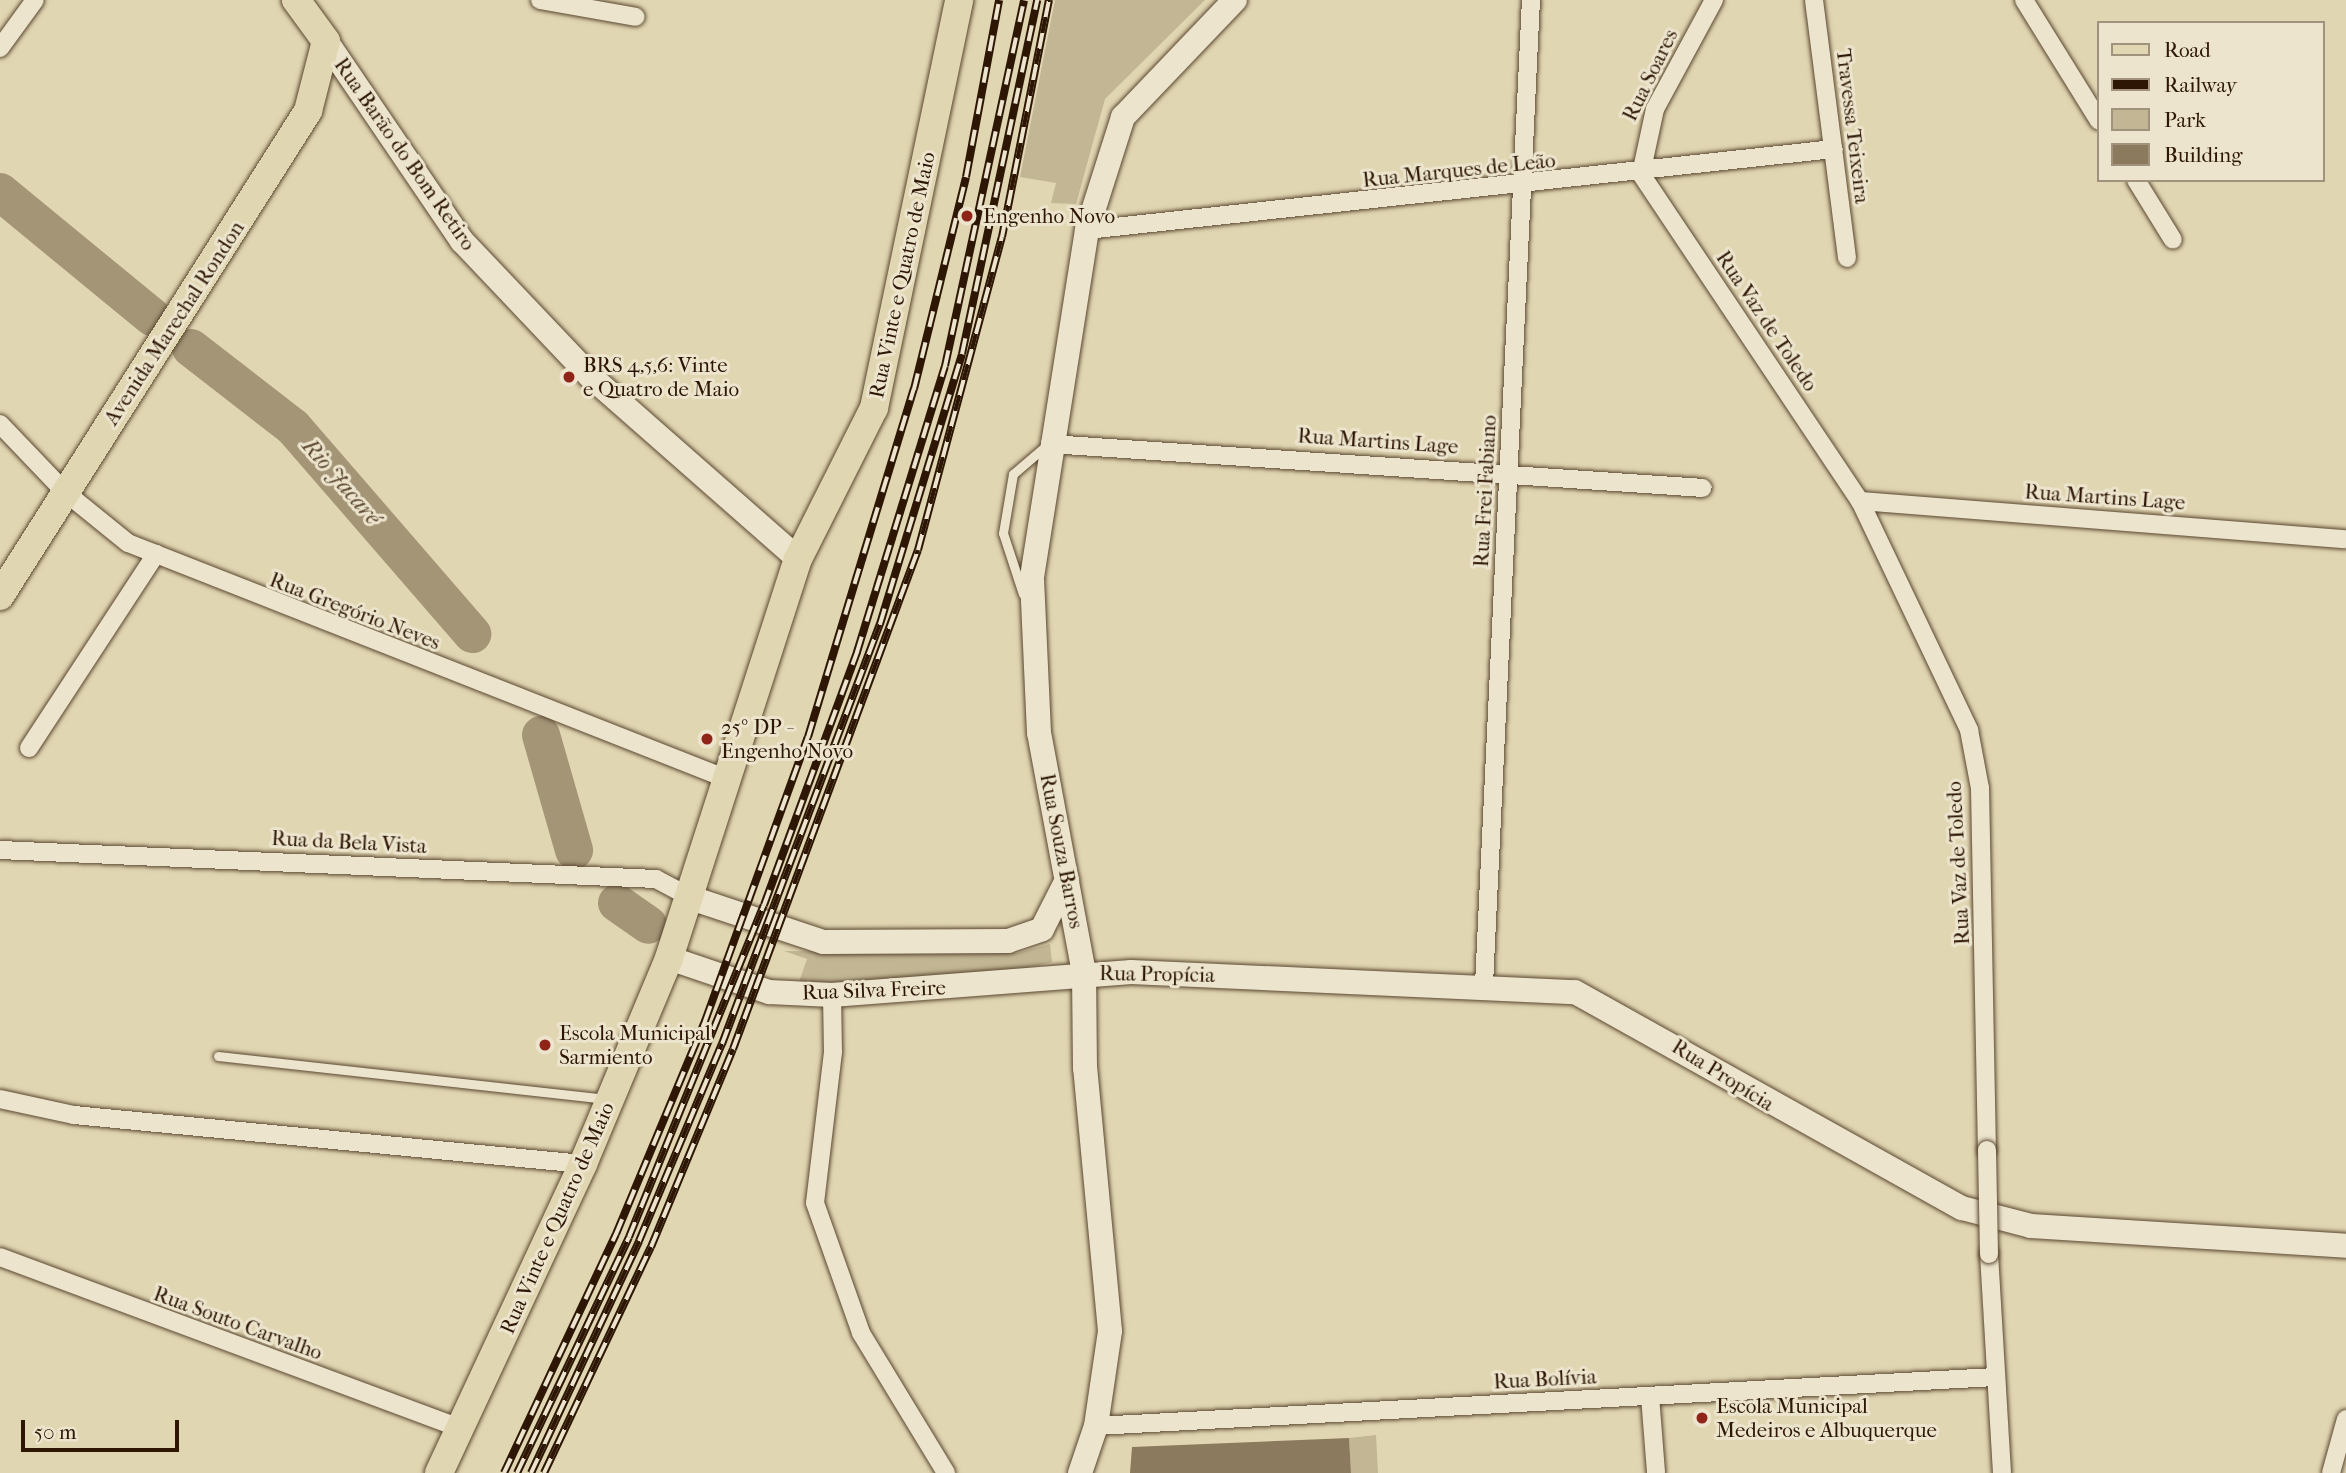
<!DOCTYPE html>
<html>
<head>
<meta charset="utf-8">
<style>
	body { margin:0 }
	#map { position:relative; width:2346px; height:1473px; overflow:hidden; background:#e1d6b2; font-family:"IM FELL French Canon",serif }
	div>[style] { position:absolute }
	.green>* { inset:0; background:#c2b694 }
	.river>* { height:38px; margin:-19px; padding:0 19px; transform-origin:19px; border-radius:19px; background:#a49577 }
	.building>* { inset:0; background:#8b7a5e }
	.roads { filter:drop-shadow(0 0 2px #5a4730) drop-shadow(0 0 2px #5a4730) }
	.lane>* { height:9px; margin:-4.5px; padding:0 4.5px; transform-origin:4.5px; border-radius:4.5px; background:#ece4cd }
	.street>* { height:18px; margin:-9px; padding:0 9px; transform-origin:9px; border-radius:9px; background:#ece4cd }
	.secondary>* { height:24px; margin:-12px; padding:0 12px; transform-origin:12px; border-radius:12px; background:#ece4cd }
	.primary>* { height:28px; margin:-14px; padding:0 14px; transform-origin:14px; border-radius:14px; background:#e1d6b2 }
	.rail>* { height:8px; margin-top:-4px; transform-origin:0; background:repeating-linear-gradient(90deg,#ece4cd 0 16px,#2d1704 0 32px); box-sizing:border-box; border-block:2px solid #2d1704 }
	.bridges { filter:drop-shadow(0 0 2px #5a4730) drop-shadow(0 0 2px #5a4730) }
	.street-bridge>* { height:18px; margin:-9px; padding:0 9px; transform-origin:9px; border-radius:9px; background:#ece4cd }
	.dots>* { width:19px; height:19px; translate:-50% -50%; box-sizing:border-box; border:4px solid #ece4cd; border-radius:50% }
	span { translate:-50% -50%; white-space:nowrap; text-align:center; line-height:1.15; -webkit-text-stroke:6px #ece4cd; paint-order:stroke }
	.street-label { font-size:21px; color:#2d1704 }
	.poi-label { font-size:21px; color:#2d1704 }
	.left { translate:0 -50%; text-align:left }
	.water-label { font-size:23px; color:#5d4932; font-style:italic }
	.legend { position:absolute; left:2097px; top:21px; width:228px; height:161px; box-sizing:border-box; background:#ece4cd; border:2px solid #a0927d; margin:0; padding:9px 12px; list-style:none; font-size:21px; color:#2d1704 }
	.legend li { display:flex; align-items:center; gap:14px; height:35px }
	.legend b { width:35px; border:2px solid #a0927d }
	.scale { position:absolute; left:21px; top:1420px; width:158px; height:32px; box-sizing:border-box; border:4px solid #2d1704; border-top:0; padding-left:9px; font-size:21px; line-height:24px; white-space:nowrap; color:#2d1704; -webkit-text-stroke:5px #ece4cd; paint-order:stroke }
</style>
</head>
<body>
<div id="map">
	<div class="green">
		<i style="clip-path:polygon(1055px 0,1205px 0,1105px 99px,1076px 204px,1051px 203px,1056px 183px,1020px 177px)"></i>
		<i style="clip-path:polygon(1050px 944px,1052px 962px,1011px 972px,876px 982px,799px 982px,807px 959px,784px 951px,1017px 953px)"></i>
		<i style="clip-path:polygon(1376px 1435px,1378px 1473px,1351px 1473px,1349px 1438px)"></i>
	</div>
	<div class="river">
		<i style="left:0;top:192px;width:197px;rotate:39.4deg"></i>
		<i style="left:191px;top:348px;width:129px;rotate:37.8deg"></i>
		<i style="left:293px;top:427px;width:274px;rotate:49.1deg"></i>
		<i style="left:541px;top:735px;width:120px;rotate:74deg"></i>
		<i style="left:617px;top:903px;width:38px;rotate:35deg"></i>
	</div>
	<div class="building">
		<i style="clip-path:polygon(1349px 1438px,1351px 1473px,1130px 1473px,1132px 1447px)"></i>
	</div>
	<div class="roads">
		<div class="lane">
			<i style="left:1023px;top:594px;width:64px;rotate:-108.2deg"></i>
			<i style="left:1003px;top:533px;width:60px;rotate:-80.4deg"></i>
			<i style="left:1013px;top:474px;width:46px;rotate:-40.6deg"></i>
			<i style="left:218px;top:1056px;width:389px;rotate:6.3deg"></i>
		</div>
		<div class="street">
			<i style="left:540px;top:0;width:97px;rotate:10deg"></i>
			<i style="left:1714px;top:0;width:124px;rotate:118.4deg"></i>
			<i style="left:1655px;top:109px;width:66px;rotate:102.2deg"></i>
			<i style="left:1641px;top:174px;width:394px;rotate:56.2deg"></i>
			<i style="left:1860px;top:501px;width:254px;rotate:64.5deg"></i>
			<i style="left:1969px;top:730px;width:59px;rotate:79.3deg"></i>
			<i style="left:1980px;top:788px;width:362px;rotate:88.9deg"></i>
			<i style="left:1814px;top:0;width:260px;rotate:82.7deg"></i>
			<i style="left:2024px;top:0;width:142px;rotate:58.2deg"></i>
			<i style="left:0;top:48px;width:59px;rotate:-53.9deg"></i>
			<i style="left:2136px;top:180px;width:70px;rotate:58.3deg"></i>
			<i style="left:1087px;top:230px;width:751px;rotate:-6.19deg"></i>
			<i style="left:0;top:424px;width:94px;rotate:46.3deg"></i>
			<i style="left:65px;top:492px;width:81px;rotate:39deg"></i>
			<i style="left:128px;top:543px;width:647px;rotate:21.49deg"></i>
			<i style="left:1050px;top:444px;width:654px;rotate:3.85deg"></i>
			<i style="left:1860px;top:501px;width:487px;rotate:4.5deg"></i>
			<i style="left:29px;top:748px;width:232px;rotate:-56.8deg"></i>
			<i style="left:0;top:850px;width:657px;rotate:2.53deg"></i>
			<i style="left:656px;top:879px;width:40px;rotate:28deg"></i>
			<i style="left:1484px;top:985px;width:986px;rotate:-87.27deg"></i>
			<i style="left:832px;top:995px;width:57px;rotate:89deg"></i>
			<i style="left:833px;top:1052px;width:152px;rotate:96.8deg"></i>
			<i style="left:815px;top:1203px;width:138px;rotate:70.5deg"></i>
			<i style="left:861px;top:1333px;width:164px;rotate:58.7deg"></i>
			<i style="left:0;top:1099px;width:76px;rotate:12.2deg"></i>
			<i style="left:74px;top:1115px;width:511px;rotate:5.5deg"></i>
			<i style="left:1989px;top:1254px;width:219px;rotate:86.6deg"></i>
			<i style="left:0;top:1257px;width:493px;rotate:20.4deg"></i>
			<i style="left:1650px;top:1396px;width:77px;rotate:85.5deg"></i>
			<i style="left:1096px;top:1426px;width:901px;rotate:-3.12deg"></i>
			<i style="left:2331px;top:1473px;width:56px;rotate:-74.5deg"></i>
		</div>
		<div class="secondary">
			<i style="left:326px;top:41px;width:242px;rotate:55.8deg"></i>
			<i style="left:462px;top:241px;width:186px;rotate:46.5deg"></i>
			<i style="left:590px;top:376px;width:277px;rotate:41.3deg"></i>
			<i style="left:691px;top:898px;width:139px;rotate:18.4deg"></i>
			<i style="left:823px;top:942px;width:185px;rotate:-0.3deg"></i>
			<i style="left:1008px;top:941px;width:36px;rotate:-19deg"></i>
			<i style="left:1042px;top:929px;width:55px;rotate:-63deg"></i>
			<i style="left:669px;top:958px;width:106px;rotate:18.8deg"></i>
			<i style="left:769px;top:992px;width:63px;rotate:2.7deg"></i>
			<i style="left:832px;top:995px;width:300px;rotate:-4.4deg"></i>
			<i style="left:1131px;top:972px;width:444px;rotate:2.6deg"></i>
			<i style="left:1575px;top:992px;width:443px;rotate:29.2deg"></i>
			<i style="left:1962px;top:1208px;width:71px;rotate:14.6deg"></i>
			<i style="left:2031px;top:1226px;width:316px;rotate:3.6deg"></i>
			<i style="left:1080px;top:1473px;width:50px;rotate:-71.2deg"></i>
			<i style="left:1096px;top:1426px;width:96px;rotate:-81.6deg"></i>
			<i style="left:1110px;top:1331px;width:264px;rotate:-95.4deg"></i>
			<i style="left:1085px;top:1068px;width:95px;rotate:-90.6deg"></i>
			<i style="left:1084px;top:973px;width:244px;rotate:-100.6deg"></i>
			<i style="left:1039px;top:733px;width:156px;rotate:-92.6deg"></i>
			<i style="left:1032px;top:577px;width:351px;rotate:-81deg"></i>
			<i style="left:1087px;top:230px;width:119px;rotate:-72.3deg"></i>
			<i style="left:1123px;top:117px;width:162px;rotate:-46.3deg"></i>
		</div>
		<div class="primary">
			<i style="left:0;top:596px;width:575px;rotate:-57.58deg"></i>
			<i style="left:308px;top:111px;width:72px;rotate:-75.6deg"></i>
			<i style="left:326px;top:41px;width:51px;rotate:-126.2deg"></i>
			<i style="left:439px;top:1473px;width:341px;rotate:-65deg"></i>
			<i style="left:583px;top:1164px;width:223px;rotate:-67.3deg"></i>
			<i style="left:669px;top:958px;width:419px;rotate:-72.1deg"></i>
			<i style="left:798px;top:559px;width:169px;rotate:-63.3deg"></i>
			<i style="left:874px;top:408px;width:417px;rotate:-78.2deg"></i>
		</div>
	</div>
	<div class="rail">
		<i style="left:504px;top:1473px;width:264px;rotate:-64.9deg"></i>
		<i style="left:616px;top:1234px;width:231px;rotate:-67.3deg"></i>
		<i style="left:705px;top:1021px;width:302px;rotate:-70.1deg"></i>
		<i style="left:808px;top:737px;width:364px;rotate:-73.1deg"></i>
		<i style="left:914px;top:389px;width:218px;rotate:-76.2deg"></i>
		<i style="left:966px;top:177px;width:180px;rotate:-79.4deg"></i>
		<i style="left:517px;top:1473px;width:261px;rotate:-64.6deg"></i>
		<i style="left:629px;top:1237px;width:358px;rotate:-67.9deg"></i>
		<i style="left:764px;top:905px;width:270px;rotate:-69.8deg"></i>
		<i style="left:857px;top:652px;width:299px;rotate:-72.9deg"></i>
		<i style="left:945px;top:366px;width:374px;rotate:-77.8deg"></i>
		<i style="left:531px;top:1473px;width:256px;rotate:-65deg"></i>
		<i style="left:639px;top:1241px;width:214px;rotate:-67.2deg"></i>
		<i style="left:722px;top:1044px;width:449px;rotate:-69.4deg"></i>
		<i style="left:880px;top:624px;width:282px;rotate:-73.1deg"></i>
		<i style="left:962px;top:354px;width:362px;rotate:-78deg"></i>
		<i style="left:544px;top:1473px;width:250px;rotate:-64.7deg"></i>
		<i style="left:651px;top:1247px;width:214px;rotate:-67.5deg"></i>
		<i style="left:733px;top:1049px;width:532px;rotate:-69.66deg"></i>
		<i style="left:918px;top:550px;width:324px;rotate:-75deg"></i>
		<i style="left:1002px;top:237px;width:242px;rotate:-78.8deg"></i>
	</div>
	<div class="bridges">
		<div class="street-bridge">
			<i style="left:1987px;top:1150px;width:104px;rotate:88.9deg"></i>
		</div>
	</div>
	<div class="dots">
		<i style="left:967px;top:216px;background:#8f2418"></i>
		<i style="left:569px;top:377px;background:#8f2418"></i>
		<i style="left:707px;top:739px;background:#8f2418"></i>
		<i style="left:545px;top:1045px;background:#8f2418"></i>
		<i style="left:1702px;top:1418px;background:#8f2418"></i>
	</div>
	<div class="street-label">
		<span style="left:1650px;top:75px;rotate:-64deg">Rua Soares</span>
		<span style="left:1853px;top:126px;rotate:83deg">Travessa Teixeira</span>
		<span style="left:405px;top:154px;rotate:55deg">Rua Barão do Bom Retiro</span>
		<span style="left:1459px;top:170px;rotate:-6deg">Rua Marques de Leão</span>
		<span style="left:902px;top:275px;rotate:-78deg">Rua Vinte e Quatro de Maio</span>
		<span style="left:1767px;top:321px;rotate:56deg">Rua Vaz de Toledo</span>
		<span style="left:174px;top:323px;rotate:-57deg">Avenida Marechal Rondon</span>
		<span style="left:1378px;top:441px;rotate:4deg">Rua Martins Lage</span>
		<span style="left:1485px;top:491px;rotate:-87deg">Rua Frei Fabiano</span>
		<span style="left:2105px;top:497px;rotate:4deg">Rua Martins Lage</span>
		<span style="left:355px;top:611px;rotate:21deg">Rua Gregório Neves</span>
		<span style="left:349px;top:842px;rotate:3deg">Rua da Bela Vista</span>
		<span style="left:1062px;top:851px;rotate:79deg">Rua Souza Barros</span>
		<span style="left:1958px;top:863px;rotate:-93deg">Rua Vaz de Toledo</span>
		<span style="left:1157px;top:974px;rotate:1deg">Rua Propícia</span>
		<span style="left:874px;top:990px;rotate:-2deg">Rua Silva Freire</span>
		<span style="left:1723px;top:1075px;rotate:32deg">Rua Propícia</span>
		<span style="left:557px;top:1218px;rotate:-66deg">Rua Vinte e Quatro de Maio</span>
		<span style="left:238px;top:1323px;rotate:20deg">Rua Souto Carvalho</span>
		<span style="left:1545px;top:1379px;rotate:-3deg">Rua Bolívia</span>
	</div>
	<div class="poi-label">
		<span class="left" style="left:983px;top:216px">Engenho Novo</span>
		<span class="left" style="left:583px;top:377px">BRS 4,5,6: Vinte<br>e Quatro de Maio</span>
		<span class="left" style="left:721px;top:739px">25º DP -<br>Engenho Novo</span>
		<span class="left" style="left:559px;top:1045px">Escola Municipal<br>Sarmiento</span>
		<span class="left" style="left:1716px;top:1418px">Escola Municipal<br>Medeiros e Albuquerque</span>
	</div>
	<div class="water-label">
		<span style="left:341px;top:482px;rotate:49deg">Rio Jacaré</span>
	</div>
	<ul class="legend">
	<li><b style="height:9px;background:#e1d6b2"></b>Road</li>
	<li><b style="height:9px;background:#2d1704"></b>Railway</li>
	<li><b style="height:19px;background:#c2b694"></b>Park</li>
	<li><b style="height:19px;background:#8b7a5e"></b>Building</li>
	</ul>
	<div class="scale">50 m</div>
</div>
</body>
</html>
